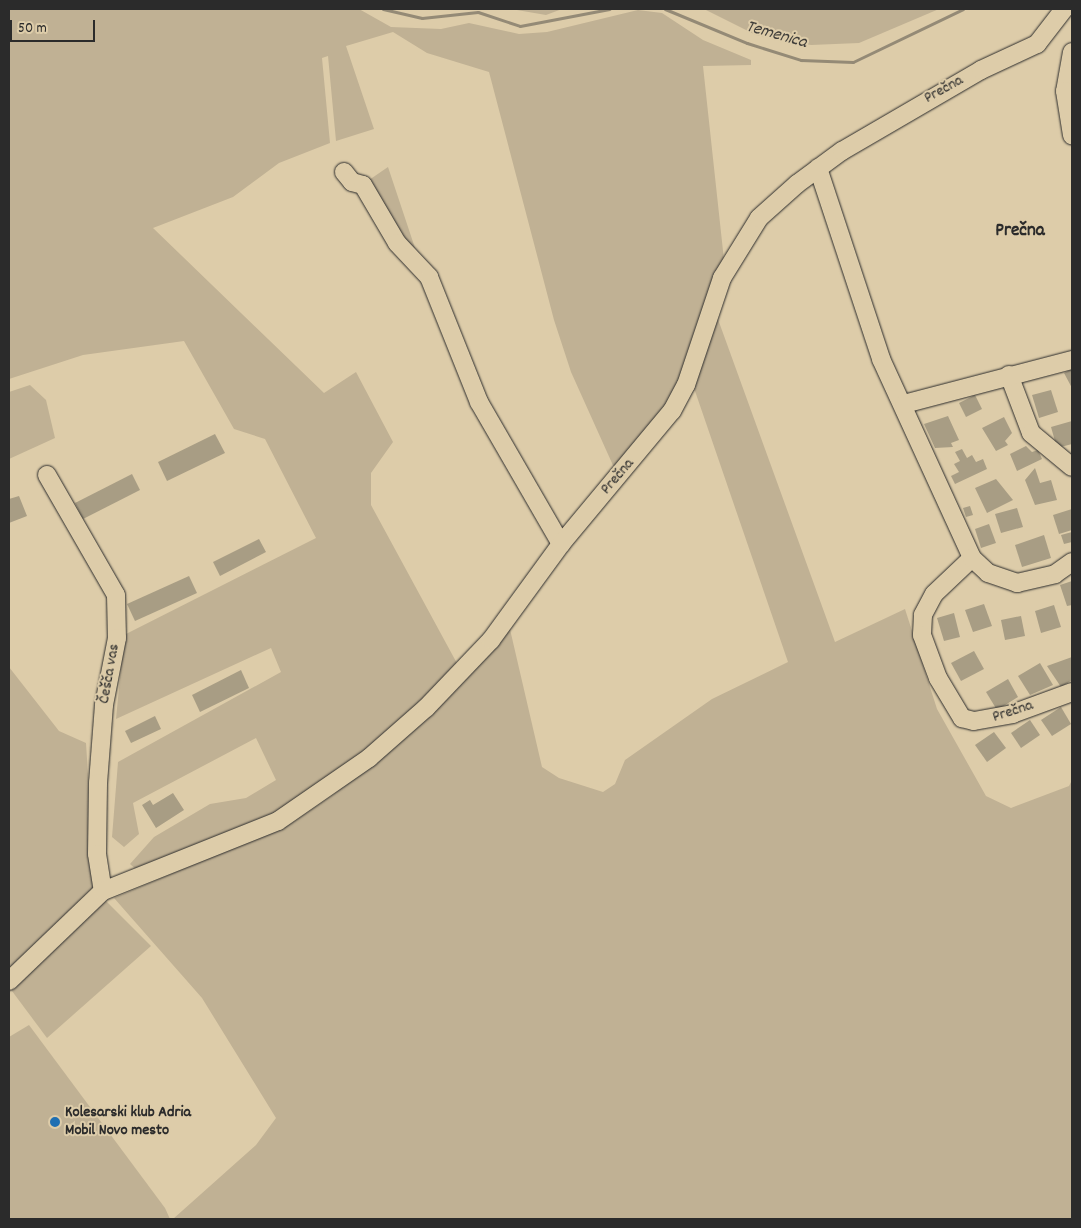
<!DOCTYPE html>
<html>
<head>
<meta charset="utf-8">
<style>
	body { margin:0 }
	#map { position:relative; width:1081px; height:1228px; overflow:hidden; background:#ddcca9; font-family:Dekko,sans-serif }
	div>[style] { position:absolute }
	.green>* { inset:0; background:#c0b194 }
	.stream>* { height:3px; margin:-1.5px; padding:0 1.5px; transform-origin:1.5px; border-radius:1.5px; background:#948a76 }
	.building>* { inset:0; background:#a89d84 }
	.roads { filter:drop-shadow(0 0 1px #2b2b2b) drop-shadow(0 0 1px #2b2b2b) }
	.minor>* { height:18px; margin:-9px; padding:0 9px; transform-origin:9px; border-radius:9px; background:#ddcca9 }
	.dots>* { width:14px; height:14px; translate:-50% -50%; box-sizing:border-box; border:2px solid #ddcca9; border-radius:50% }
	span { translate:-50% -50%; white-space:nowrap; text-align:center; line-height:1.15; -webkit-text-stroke:4px #ddcca9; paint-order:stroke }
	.street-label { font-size:16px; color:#2b2b2b }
	.poi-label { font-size:16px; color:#2b2b2b; font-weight:700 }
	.left { translate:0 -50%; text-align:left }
	.water-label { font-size:18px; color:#403e3a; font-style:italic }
	.quarter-label { font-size:19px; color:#2b2b2b; font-weight:700 }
	.frame { position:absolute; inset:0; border:10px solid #2b2b2b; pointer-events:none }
	.scale { position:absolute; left:10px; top:20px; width:85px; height:22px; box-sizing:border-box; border:2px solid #2b2b2b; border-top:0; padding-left:6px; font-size:15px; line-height:18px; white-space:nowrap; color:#2b2b2b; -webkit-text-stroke:4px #ddcca9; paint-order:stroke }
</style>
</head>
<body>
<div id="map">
	<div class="green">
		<i style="clip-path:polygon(9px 9px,359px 9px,391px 27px,441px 29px,469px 23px,519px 34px,547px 32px,638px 10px,662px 13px,703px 40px,751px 60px,751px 65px,703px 66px,724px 260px,680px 385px,616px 472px,571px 372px,554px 320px,489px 72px,427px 53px,393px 32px,346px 46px,374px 129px,336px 141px,328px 56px,322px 58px,330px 143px,279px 163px,233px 197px,153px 228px,324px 393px,356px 372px,393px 442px,371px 473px,371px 505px,459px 667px,369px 751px,275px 815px,139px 872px,130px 864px,154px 837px,210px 804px,246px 798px,276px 780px,256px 738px,133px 803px,139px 834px,124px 847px,112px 837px,118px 762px,281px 672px,271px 648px,116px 719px,124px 635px,316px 538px,265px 439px,234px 429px,184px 341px,83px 355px,9px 379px)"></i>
		<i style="clip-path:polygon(511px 9px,562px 9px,546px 15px)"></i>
		<i style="clip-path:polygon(704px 9px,939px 9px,859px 43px,811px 45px,756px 35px)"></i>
		<i style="clip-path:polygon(388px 167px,417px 254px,412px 255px,369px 180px)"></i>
		<i style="clip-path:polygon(715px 311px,835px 642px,905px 609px,937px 709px,986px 796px,1011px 808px,1069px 786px,1072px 780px,1072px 1219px,173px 1219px,256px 1145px,276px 1118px,202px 998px,114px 898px,292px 823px,333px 795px,436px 706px,509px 625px,542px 767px,559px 778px,603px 792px,615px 784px,625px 760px,712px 699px,788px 662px,695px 391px,689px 387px)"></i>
		<i style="clip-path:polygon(30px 385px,46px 400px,55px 438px,9px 459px,9px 392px)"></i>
		<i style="clip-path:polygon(9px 667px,59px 731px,86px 743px,95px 885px,9px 975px)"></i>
		<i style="clip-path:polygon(104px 899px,151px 946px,47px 1038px,9px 987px)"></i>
		<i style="clip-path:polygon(29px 1025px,165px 1208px,170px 1219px,9px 1219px,9px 1037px)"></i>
	</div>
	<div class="stream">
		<i style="left:383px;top:9px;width:40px;rotate:13deg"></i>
		<i style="left:422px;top:18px;width:56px;rotate:-6.1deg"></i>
		<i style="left:478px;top:12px;width:44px;rotate:18.4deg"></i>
		<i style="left:520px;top:26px;width:91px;rotate:-10.8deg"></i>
		<i style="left:665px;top:9px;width:89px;rotate:22.5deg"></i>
		<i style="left:747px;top:43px;width:57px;rotate:17.5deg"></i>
		<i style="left:801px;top:60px;width:52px;rotate:2.2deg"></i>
		<i style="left:853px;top:62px;width:122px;rotate:-25.7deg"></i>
	</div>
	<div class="building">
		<i style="clip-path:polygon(1072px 369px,1072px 388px,1064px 373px)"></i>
		<i style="clip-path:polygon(1051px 390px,1058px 412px,1039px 418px,1032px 395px)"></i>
		<i style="clip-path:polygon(975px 395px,982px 409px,966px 417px,959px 403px)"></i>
		<i style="clip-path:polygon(948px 416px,959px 440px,951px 443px,953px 447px,935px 448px,924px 424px)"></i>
		<i style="clip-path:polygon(1004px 417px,1012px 433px,1005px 441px,1008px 445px,996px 451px,982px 428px)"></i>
		<i style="clip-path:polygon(1072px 421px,1072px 444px,1057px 448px,1051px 427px)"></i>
		<i style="clip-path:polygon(215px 434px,225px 453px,167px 481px,158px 462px)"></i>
		<i style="clip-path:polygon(1026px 446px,1032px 452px,1038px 450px,1042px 459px,1017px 471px,1010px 454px)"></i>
		<i style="clip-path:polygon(962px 449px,967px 458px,972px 455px,976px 462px,983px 459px,987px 469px,955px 484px,951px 476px,959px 472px,954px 464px,960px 461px,955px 452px)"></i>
		<i style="clip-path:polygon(1035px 468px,1040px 483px,1051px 480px,1057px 500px,1035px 505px,1025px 480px)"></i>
		<i style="clip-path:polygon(132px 474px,140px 490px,83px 519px,75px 503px)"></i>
		<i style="clip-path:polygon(996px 479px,1013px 500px,987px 513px,975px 488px)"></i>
		<i style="clip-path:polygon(19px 496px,27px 516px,9px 523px,9px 499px)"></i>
		<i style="clip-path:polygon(970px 506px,973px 515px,966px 517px,963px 508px)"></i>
		<i style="clip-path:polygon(1017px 508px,1023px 527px,1001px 533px,995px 514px)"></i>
		<i style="clip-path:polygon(1072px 509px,1072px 530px,1059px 534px,1053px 515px)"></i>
		<i style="clip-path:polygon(989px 524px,996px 543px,981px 548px,975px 529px)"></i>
		<i style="clip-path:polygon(1072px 532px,1072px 542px,1064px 544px,1061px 535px)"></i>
		<i style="clip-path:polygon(1044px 535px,1051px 558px,1022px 567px,1015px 545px)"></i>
		<i style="clip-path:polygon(259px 539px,266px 552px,220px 576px,213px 562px)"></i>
		<i style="clip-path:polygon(189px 576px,197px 593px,135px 621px,127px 604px)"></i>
		<i style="clip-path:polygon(1072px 581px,1072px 605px,1067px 606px,1060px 585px)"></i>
		<i style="clip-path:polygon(984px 604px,992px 626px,973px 632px,965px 610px)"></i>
		<i style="clip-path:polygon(1054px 605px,1061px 627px,1041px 633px,1035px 611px)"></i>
		<i style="clip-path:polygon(954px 613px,960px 637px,944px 641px,937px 618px)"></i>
		<i style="clip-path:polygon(1021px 616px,1025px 636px,1005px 640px,1001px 620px)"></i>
		<i style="clip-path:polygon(974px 651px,984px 669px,961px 681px,951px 663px)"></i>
		<i style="clip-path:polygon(1072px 657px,1072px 680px,1061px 687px,1047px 666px)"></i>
		<i style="clip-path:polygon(1040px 663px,1053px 685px,1030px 695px,1018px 676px)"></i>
		<i style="clip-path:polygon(241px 670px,249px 688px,200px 712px,192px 695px)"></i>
		<i style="clip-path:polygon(1008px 679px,1018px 697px,997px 710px,986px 692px)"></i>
		<i style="clip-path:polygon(1061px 707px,1071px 724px,1052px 736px,1041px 720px)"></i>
		<i style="clip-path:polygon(155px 716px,161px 729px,131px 743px,125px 731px)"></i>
		<i style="clip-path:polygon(1030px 720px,1040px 735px,1021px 748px,1011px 733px)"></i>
		<i style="clip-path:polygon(994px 732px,1006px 748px,987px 762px,975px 745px)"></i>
		<i style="clip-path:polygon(173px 793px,184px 810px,156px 828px,142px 805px,150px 800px,153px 805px)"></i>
	</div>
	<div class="roads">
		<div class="minor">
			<i style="left:1072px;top:52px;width:40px;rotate:100deg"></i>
			<i style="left:1065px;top:91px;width:45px;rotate:81deg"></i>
			<i style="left:818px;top:168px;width:201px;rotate:71.7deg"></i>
			<i style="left:881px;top:359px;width:219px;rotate:65.4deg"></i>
			<i style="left:972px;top:558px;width:52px;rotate:136.5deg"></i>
			<i style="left:934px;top:594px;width:24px;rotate:118deg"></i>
			<i style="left:923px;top:615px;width:20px;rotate:93deg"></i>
			<i style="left:922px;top:635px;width:46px;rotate:69.6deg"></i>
			<i style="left:938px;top:678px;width:47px;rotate:59deg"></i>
			<i style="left:962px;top:718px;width:12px;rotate:14deg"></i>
			<i style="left:974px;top:721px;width:39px;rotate:-10deg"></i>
			<i style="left:1012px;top:714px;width:64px;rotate:-20.1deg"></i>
			<i style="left:344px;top:172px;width:13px;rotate:51deg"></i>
			<i style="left:352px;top:182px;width:11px;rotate:15deg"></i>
			<i style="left:363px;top:185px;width:67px;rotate:59.6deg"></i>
			<i style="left:397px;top:243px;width:47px;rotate:46.7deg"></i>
			<i style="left:429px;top:277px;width:135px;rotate:68.2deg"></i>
			<i style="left:479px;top:402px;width:164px;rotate:60deg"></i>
			<i style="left:1009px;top:375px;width:62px;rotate:69.2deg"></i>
			<i style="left:1031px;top:433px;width:53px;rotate:39.7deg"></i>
			<i style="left:904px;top:404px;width:174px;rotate:-14.7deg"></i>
			<i style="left:47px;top:475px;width:138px;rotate:60.1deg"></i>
			<i style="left:116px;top:595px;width:43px;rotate:88.7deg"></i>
			<i style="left:117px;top:638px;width:68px;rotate:101deg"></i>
			<i style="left:104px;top:705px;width:78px;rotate:94.4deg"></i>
			<i style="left:98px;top:783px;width:71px;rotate:90.8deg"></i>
			<i style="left:97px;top:854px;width:37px;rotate:81deg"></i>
			<i style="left:972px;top:558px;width:22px;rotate:43deg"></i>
			<i style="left:988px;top:573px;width:31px;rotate:19deg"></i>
			<i style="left:1017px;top:583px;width:39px;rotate:-13deg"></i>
			<i style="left:1055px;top:574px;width:21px;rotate:-35deg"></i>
			<i style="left:9px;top:981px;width:130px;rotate:-43.8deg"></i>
			<i style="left:103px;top:891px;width:188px;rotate:-21.8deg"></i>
			<i style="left:278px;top:821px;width:111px;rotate:-34.7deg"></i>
			<i style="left:369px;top:758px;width:76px;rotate:-41.3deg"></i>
			<i style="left:426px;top:708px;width:94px;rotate:-46.3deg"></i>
			<i style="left:491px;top:640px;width:119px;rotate:-53.9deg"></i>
			<i style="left:561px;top:544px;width:173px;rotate:-50.2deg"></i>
			<i style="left:672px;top:411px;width:30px;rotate:-62deg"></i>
			<i style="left:686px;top:385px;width:113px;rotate:-71.4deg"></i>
			<i style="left:722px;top:278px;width:70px;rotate:-58.3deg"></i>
			<i style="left:759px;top:218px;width:51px;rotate:-41.8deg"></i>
			<i style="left:797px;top:184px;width:56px;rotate:-36.3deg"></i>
			<i style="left:842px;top:151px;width:161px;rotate:-30.2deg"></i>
			<i style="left:981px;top:70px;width:62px;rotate:-24.9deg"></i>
			<i style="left:1037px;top:44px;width:44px;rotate:-52.4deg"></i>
		</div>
	</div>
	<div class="dots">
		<i style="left:55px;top:1122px;background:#1f6fb2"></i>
	</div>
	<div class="street-label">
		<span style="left:944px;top:90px;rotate:-29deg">Prečna</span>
		<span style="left:618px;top:477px;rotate:-49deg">Prečna</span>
		<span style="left:110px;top:674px;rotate:-80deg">Češča vas</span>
		<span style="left:1013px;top:712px;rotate:-18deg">Prečna</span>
	</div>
	<div class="poi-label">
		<span class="left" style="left:65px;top:1122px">Kolesarski klub Adria<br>Mobil Novo mesto</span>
	</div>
	<div class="water-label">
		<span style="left:776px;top:36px;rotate:16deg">Temenica</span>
	</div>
	<div class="quarter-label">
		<span style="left:1020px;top:232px">Prečna</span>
	</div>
	<div class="frame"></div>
	<div class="scale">50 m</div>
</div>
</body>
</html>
